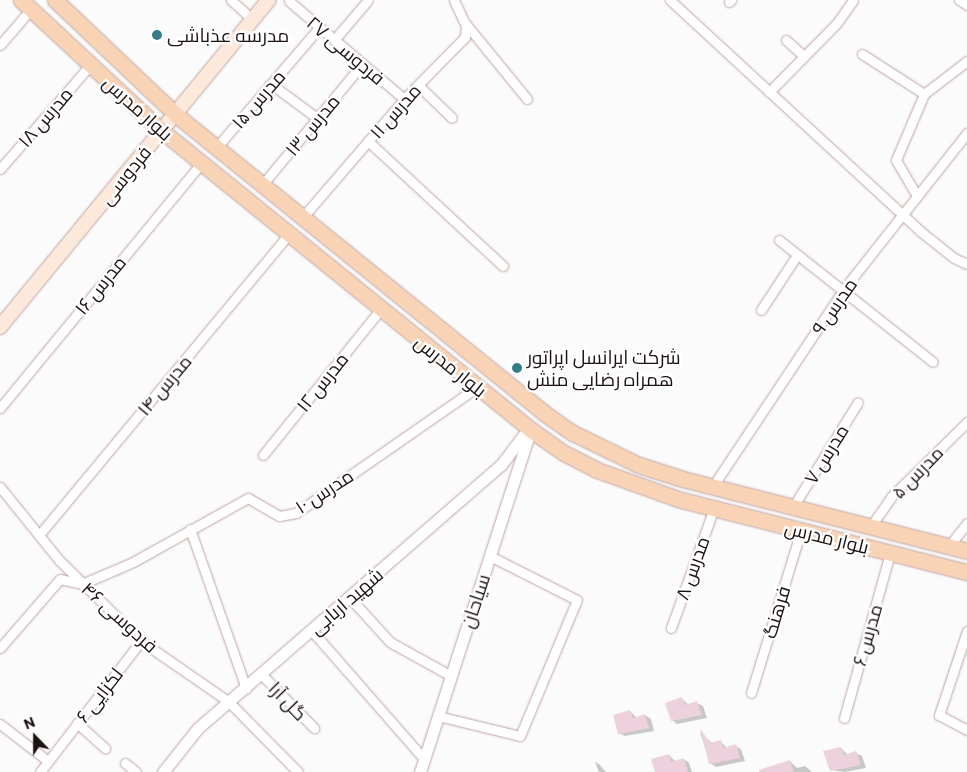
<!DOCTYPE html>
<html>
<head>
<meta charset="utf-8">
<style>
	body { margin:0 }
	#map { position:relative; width:967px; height:772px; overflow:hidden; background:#fbfbfb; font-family:Commissioner,Cairo,sans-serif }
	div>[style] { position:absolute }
	.shadow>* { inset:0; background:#0003 }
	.building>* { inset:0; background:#edd2de }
	.roads { filter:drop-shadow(0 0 1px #bfa4a1) drop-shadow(0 0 1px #bfa4a1) }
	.minor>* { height:9px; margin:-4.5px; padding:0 4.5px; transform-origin:4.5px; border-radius:4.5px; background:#fff }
	.tertiary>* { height:11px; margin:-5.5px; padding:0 5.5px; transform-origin:5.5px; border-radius:5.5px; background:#fff }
	.secondary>* { height:14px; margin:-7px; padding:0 7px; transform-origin:7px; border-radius:7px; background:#fce9db }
	.primary>* { height:15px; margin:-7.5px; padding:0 7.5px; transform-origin:7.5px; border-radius:7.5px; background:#f9d3b6 }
	.dots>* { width:14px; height:14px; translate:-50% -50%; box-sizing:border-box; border:2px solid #fff; border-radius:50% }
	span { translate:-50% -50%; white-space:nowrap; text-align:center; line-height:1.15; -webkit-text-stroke:4.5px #fff; paint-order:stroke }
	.poi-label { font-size:19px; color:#1c1212 }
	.left { translate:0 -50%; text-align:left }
	.street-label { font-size:19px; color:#1c1212 }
	.north { position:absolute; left:10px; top:712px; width:50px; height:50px; -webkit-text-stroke:4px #fff; paint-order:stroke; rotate:338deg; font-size:14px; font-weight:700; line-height:20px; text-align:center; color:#1c1212 }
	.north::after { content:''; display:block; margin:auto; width:18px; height:22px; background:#1c1212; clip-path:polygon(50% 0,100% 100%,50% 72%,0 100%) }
</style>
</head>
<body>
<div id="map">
	<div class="shadow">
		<i style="clip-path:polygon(682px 699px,689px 705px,697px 703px,703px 706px,707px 718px,677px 724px,672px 720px)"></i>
		<i style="clip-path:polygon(630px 711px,637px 718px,645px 715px,651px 719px,654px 731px,625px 736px,619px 733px)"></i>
		<i style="clip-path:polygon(700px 732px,713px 744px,721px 742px,727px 748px,735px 746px,741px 749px,745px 761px,716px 767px,710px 763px)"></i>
		<i style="clip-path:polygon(841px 748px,848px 755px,856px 753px,862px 756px,866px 768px,845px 772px,831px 770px)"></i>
		<i style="clip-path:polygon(669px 755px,676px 762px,684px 759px,689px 763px,692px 772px,657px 772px)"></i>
		<i style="clip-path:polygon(790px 761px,797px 768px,805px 766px,812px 772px,776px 772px)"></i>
		<i style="clip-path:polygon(595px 762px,599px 764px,606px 772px,599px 772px)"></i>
	</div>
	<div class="building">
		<i style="clip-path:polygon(682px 697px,685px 705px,697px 701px,702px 715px,671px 721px,665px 703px)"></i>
		<i style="clip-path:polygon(630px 710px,633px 718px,645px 714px,649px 728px,618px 734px,613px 715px)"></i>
		<i style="clip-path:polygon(700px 728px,710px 743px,721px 740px,723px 748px,736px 744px,740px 758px,709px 764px)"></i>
		<i style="clip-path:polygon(841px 747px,844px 755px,856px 751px,861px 765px,830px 771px,823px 751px)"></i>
		<i style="clip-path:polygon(669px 754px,671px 762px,684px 758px,688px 772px,655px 772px,651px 759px)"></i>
		<i style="clip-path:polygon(790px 760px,794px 772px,759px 772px,759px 770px)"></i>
	</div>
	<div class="roads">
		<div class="minor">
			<i style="left:231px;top:0;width:30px;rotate:42deg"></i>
			<i style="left:670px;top:0;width:340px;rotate:42.7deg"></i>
			<i style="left:920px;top:231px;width:43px;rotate:38.5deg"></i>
			<i style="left:954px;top:258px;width:14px;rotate:25deg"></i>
			<i style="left:959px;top:0;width:9px;rotate:32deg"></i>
			<i style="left:289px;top:1px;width:151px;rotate:40.4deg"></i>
			<i style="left:729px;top:2px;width:3px;rotate:-45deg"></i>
			<i style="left:465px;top:23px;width:98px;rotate:50.8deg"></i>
			<i style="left:334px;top:40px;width:52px;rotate:-49.6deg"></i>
			<i style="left:786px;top:40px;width:24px;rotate:42deg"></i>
			<i style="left:0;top:45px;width:48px;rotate:-49.3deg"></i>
			<i style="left:862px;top:54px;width:74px;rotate:32.8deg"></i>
			<i style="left:271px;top:84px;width:57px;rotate:36.5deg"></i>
			<i style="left:418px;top:85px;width:47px;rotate:44.1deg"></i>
			<i style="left:769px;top:92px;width:97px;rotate:-45.4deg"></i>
			<i style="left:837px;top:23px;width:28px;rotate:-55deg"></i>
			<i style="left:368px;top:141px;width:184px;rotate:42.8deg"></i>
			<i style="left:216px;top:148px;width:158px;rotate:-49.4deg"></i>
			<i style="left:0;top:169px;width:139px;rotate:-49.1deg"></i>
			<i style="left:262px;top:185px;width:157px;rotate:-50.4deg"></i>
			<i style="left:917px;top:196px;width:42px;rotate:-120.3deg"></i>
			<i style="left:896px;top:160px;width:72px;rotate:-67deg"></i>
			<i style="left:924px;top:94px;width:54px;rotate:-37.5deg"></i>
			<i style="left:302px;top:218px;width:161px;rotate:-49.3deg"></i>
			<i style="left:407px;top:96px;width:83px;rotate:-45.5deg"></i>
			<i style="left:465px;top:37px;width:11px;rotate:-85deg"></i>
			<i style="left:466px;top:26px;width:29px;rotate:-115deg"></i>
			<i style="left:779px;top:240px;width:196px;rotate:38.4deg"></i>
			<i style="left:761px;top:310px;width:66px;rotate:-56.8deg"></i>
			<i style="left:0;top:408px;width:317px;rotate:-50.6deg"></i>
			<i style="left:263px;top:455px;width:188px;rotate:-51.1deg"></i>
			<i style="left:713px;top:486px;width:235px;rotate:-56.4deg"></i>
			<i style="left:843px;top:290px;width:200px;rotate:-51.7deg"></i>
			<i style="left:0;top:487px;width:94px;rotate:51.1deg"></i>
			<i style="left:59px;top:560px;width:115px;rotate:44.6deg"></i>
			<i style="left:141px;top:641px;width:107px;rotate:34.7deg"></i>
			<i style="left:229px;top:702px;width:98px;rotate:45.4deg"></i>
			<i style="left:793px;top:507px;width:123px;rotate:-58.2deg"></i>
			<i style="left:871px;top:526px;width:35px;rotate:-55deg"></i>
			<i style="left:891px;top:497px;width:107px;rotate:-44.6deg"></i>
			<i style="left:190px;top:529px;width:169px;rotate:70.6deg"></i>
			<i style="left:39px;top:535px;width:391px;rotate:-50.3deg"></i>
			<i style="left:949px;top:546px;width:29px;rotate:-52deg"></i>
			<i style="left:350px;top:598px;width:59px;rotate:47.7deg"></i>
			<i style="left:390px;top:642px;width:70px;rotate:29.1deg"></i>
			<i style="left:671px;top:628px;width:127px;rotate:-70.3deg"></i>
			<i style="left:312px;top:631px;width:170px;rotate:48.8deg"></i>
			<i style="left:967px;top:631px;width:89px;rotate:108.4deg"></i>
			<i style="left:939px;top:715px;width:32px;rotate:28deg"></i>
			<i style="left:0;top:648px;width:91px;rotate:-49deg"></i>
			<i style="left:60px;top:579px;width:23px;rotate:13deg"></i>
			<i style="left:82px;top:584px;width:56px;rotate:-23.3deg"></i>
			<i style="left:133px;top:562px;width:132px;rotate:-29.1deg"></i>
			<i style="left:248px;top:498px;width:36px;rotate:30deg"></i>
			<i style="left:279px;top:516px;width:17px;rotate:-10deg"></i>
			<i style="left:296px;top:513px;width:221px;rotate:-34.8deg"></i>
			<i style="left:261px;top:674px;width:76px;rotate:45.5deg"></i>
			<i style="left:751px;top:693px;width:170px;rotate:-72.9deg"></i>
			<i style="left:438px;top:716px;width:84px;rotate:13.7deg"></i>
			<i style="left:520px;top:736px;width:147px;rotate:-67.3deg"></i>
			<i style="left:577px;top:600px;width:97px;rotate:-153.2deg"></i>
			<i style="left:844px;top:718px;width:171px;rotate:-74.4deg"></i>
			<i style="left:77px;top:723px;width:38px;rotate:42deg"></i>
			<i style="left:0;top:724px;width:61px;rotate:37.6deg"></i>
			<i style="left:125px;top:763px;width:14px;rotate:39deg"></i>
			<i style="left:40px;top:772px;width:165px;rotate:-52.4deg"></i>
		</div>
		<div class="tertiary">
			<i style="left:163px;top:772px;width:56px;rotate:-51.5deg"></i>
			<i style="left:198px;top:728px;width:401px;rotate:-41deg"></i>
			<i style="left:501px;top:465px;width:45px;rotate:-53.1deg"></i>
			<i style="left:420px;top:772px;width:357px;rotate:-72.1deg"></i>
		</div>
		<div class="secondary">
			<i style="left:0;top:327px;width:423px;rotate:-50.6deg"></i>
		</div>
		<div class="primary">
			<i style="left:21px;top:0;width:192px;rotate:42.9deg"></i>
			<i style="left:162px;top:131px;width:475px;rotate:39deg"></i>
			<i style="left:531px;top:430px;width:38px;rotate:35deg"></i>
			<i style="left:562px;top:452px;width:39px;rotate:27deg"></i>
			<i style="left:597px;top:470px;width:86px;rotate:19.7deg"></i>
			<i style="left:678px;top:499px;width:298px;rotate:14.2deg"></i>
			<i style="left:55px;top:0;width:166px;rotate:43.5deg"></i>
			<i style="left:175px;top:114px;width:475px;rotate:39deg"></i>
			<i style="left:544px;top:413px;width:35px;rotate:35deg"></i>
			<i style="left:573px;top:433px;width:73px;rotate:25.9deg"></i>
			<i style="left:639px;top:465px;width:46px;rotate:17.7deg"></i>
			<i style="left:683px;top:479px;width:293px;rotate:14.2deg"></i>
		</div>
	</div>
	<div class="dots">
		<i style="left:157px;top:35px;background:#367b89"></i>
		<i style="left:517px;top:368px;background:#367b89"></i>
	</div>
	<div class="poi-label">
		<span class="left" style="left:167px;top:35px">مدرسه عذباشی</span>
		<span class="left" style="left:527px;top:368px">شرکت ایرانسل اپراتور<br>همراه رضایی منش</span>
	</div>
	<div class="street-label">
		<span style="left:346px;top:50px;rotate:40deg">فردوسی ۲۷</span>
		<span style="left:258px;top:99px;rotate:-49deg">مدرس ۱۵</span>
		<span style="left:138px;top:108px;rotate:42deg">بلوار مدرس</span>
		<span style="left:395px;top:111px;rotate:-48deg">مدرس ۱۱</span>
		<span style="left:45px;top:117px;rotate:-49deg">مدرس ۱۸</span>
		<span style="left:312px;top:125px;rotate:-50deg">مدرس ۱۳</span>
		<span style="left:125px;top:175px;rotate:-51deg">فردوسی</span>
		<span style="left:100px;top:285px;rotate:-51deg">مدرس ۱۶</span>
		<span style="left:834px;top:306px;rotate:-55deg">مدرس ۹</span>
		<span style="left:451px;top:366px;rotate:39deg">بلوار مدرس</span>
		<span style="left:322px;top:382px;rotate:-51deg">مدرس ۱۲</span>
		<span style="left:164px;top:385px;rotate:-50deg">مدرس ۱۴</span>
		<span style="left:826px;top:454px;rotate:-58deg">مدرس ۷</span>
		<span style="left:917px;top:472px;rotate:-46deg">مدرس ۵</span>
		<span style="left:324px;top:491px;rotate:-33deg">مدرس ۱۰</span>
		<span style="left:827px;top:537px;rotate:14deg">بلوار مدرس</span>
		<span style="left:692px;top:568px;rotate:-70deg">مدرس ۸</span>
		<span style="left:346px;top:601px;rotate:-41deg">شهید اربابی</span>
		<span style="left:475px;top:601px;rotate:-72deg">سیاحان</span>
		<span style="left:776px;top:612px;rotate:-73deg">فرهنگ</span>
		<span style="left:120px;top:617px;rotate:42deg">فردوسی ۴۶</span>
		<span style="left:867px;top:635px;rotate:-74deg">مدرس ۶</span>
		<span style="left:99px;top:695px;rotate:-52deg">لکزایی ۶</span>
		<span style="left:288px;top:701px;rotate:46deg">گل آرا</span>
	</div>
	<div class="north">N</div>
</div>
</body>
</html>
